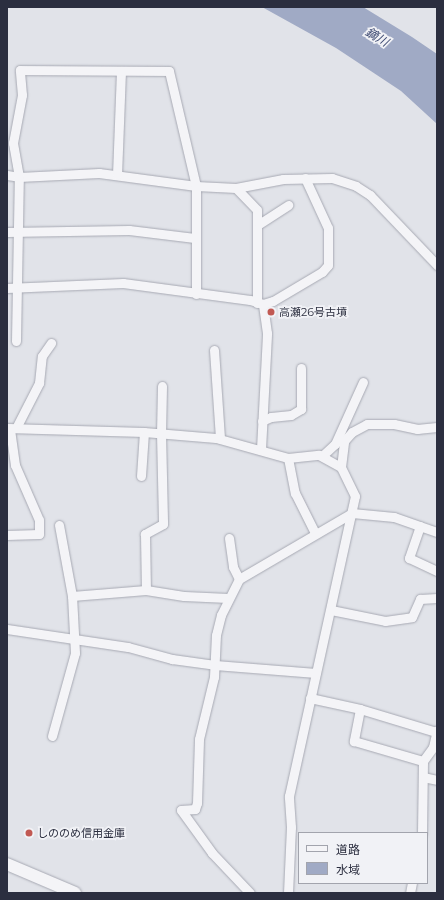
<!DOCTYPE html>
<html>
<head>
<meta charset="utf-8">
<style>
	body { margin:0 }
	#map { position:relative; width:444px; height:900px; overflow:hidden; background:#e1e3e9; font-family:Montserrat,"Noto Sans JP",sans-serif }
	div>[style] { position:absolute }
	.water>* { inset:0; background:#a0aac5 }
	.roads { filter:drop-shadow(0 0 1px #a7a9b3) drop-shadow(0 0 1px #a7a9b3) }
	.minor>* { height:9px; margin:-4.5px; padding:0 4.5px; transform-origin:4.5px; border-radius:4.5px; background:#f4f4f7 }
	.tertiary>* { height:12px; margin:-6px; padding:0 6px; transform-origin:6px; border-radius:6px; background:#f4f4f7 }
	.dots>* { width:11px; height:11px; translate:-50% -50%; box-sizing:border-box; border:2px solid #f1f2f6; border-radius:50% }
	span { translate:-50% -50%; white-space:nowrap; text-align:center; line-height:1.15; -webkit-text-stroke:3.5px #f1f2f6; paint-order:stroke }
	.poi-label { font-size:11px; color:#2b2e3f }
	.left { translate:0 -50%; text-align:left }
	.water-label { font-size:12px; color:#39466f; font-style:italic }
	.frame { position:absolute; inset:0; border:8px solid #2b2e3f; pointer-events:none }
	.legend { position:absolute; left:298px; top:832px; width:130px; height:52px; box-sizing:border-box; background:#f1f2f6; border:1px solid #a2a4ad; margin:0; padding:5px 7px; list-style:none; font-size:12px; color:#2b2e3f }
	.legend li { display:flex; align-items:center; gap:8px; height:20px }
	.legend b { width:20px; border:1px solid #a2a4ad }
</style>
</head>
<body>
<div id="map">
	<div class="water">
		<i style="clip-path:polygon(262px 7px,363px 7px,412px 37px,437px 54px,437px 124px,401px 91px,336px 48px)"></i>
	</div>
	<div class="roads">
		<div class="minor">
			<i style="left:7px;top:175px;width:12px;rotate:9deg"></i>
			<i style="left:19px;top:177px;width:80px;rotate:-2.9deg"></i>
			<i style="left:99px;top:173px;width:98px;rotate:7.6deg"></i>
			<i style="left:196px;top:186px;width:40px;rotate:2.9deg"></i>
			<i style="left:236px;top:188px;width:48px;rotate:-10.8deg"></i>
			<i style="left:283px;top:179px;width:49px;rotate:-1.2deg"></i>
			<i style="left:332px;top:178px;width:25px;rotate:18deg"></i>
			<i style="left:356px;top:186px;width:17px;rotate:33deg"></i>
			<i style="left:370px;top:195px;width:97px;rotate:46.3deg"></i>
			<i style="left:117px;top:175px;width:104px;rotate:-87.8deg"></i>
			<i style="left:236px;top:188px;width:30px;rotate:46deg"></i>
			<i style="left:257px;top:210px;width:93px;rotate:90deg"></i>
			<i style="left:259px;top:224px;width:35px;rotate:-33deg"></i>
			<i style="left:7px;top:232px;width:122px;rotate:-0.9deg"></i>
			<i style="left:129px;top:230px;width:66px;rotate:6.9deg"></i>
			<i style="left:7px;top:288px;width:116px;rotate:-2.5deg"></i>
			<i style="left:123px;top:283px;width:128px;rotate:7.6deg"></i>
			<i style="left:250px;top:300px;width:14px;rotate:17deg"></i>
			<i style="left:263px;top:304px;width:10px;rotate:-17deg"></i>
			<i style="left:273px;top:301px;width:57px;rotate:-30.6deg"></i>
			<i style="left:322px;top:272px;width:9px;rotate:-49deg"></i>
			<i style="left:328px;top:265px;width:37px;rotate:-90deg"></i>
			<i style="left:328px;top:228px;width:55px;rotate:-114.7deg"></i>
			<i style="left:16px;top:341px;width:164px;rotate:-89deg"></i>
			<i style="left:19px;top:177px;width:35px;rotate:-100deg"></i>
			<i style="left:13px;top:143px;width:49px;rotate:-79.4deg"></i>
			<i style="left:22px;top:95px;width:25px;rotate:-95deg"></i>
			<i style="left:20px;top:70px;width:149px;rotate:0.4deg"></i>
			<i style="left:169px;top:71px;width:118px;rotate:76.8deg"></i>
			<i style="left:196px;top:186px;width:108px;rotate:90deg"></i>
			<i style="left:214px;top:350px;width:89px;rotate:86.1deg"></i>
			<i style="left:162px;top:386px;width:47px;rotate:91.2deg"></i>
			<i style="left:161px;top:433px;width:91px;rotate:88.7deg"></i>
			<i style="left:163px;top:524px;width:21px;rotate:151deg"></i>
			<i style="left:145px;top:534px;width:56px;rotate:89deg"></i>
			<i style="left:146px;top:590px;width:38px;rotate:9deg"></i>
			<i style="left:184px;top:596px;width:44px;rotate:2.6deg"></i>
			<i style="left:262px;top:421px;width:10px;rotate:-24deg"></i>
			<i style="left:271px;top:417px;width:20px;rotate:-6deg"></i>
			<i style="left:291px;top:415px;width:12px;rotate:-31deg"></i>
			<i style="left:301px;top:409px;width:41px;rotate:-90deg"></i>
			<i style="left:7px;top:428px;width:137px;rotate:1.7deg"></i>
			<i style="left:144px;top:432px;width:72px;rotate:4.8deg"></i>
			<i style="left:216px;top:438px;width:75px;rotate:15.5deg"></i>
			<i style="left:288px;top:458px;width:31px;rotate:-6deg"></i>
			<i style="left:319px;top:455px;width:25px;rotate:29deg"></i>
			<i style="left:16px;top:428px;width:51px;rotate:-62.9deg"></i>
			<i style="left:39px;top:383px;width:27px;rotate:-84deg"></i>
			<i style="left:42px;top:356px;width:16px;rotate:-55deg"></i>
			<i style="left:261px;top:449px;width:116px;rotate:-87deg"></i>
			<i style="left:267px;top:333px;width:29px;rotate:-98deg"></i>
			<i style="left:322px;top:456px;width:18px;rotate:-43deg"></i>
			<i style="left:335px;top:444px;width:68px;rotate:-65.7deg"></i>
			<i style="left:288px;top:458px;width:36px;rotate:79deg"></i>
			<i style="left:295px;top:493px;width:45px;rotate:63.4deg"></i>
			<i style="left:141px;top:476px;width:44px;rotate:-86.1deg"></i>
			<i style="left:59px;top:525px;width:72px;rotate:79.6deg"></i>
			<i style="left:72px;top:596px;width:74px;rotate:-4.6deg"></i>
			<i style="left:420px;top:526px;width:34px;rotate:109deg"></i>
			<i style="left:409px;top:558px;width:31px;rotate:25deg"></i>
			<i style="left:7px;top:535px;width:32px;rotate:-2deg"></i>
			<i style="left:39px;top:534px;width:14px;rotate:-90deg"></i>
			<i style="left:39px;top:520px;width:60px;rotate:-113.6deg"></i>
			<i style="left:15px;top:465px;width:37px;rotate:-98deg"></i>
			<i style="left:229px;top:538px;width:29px;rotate:82deg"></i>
			<i style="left:233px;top:567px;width:13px;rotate:63deg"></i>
			<i style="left:331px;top:610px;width:55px;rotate:11.5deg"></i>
			<i style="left:385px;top:621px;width:27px;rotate:-8deg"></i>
			<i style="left:412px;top:617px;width:20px;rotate:-66deg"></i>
			<i style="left:420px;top:599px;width:17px;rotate:-3deg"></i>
			<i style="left:7px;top:629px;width:122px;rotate:8.5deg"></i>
			<i style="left:128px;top:647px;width:46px;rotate:15.3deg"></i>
			<i style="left:172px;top:659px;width:43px;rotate:7.9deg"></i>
			<i style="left:215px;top:665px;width:101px;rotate:4.5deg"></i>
			<i style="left:310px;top:698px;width:51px;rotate:12.4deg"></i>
			<i style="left:360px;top:709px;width:79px;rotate:16.8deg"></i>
			<i style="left:360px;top:709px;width:33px;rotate:101deg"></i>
			<i style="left:354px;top:741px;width:72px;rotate:16.2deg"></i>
			<i style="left:52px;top:736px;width:86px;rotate:-74.5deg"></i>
			<i style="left:75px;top:653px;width:57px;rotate:-93deg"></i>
			<i style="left:423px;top:777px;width:14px;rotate:12deg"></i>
			<i style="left:181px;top:810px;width:14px;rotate:-4deg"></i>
			<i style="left:195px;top:809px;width:6px;rotate:-72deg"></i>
			<i style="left:197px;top:803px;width:64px;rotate:-88.2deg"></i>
			<i style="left:199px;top:739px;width:64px;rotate:-76.4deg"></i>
			<i style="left:214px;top:677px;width:42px;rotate:-87.3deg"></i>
			<i style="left:216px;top:635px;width:21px;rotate:-76deg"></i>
			<i style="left:221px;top:615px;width:40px;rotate:-63.4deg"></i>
			<i style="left:239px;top:579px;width:131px;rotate:-30.3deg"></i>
			<i style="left:352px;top:513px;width:42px;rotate:5.4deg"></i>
			<i style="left:394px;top:517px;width:46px;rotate:19.2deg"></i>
			<i style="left:181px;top:810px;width:53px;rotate:54.2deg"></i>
			<i style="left:212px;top:853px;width:55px;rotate:46.5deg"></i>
			<i style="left:422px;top:833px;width:72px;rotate:-89.2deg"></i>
			<i style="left:423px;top:761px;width:17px;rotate:-54deg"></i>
			<i style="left:433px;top:747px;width:17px;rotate:-77deg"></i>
			<i style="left:288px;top:893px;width:66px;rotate:-87.4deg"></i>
			<i style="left:291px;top:827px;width:31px;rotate:-94deg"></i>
			<i style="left:289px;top:796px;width:307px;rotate:-77.6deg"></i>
			<i style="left:355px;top:496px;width:32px;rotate:-116deg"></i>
			<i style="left:341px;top:467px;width:26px;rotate:-83deg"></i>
			<i style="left:344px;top:441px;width:12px;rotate:-48deg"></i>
			<i style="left:352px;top:432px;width:17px;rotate:-28deg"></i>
			<i style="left:367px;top:424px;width:27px"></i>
			<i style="left:394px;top:424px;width:24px;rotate:12deg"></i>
			<i style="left:417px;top:429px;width:20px;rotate:-6deg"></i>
			<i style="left:410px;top:893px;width:10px;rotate:-79deg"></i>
		</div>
		<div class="tertiary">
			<i style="left:7px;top:864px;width:74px;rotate:23.1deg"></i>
		</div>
	</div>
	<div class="dots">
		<i style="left:271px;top:312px;background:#c15953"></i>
		<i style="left:29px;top:833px;background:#c15953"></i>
	</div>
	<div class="poi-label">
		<span class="left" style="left:279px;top:312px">高瀬26号古墳</span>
		<span class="left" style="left:37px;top:833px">しののめ信用金庫</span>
	</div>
	<div class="water-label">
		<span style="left:377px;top:37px;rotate:31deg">鏑川</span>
	</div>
	<div class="frame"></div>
	<ul class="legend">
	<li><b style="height:5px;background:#f4f4f7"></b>道路</li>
	<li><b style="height:11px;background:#a0aac5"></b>水域</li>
	</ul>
</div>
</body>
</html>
